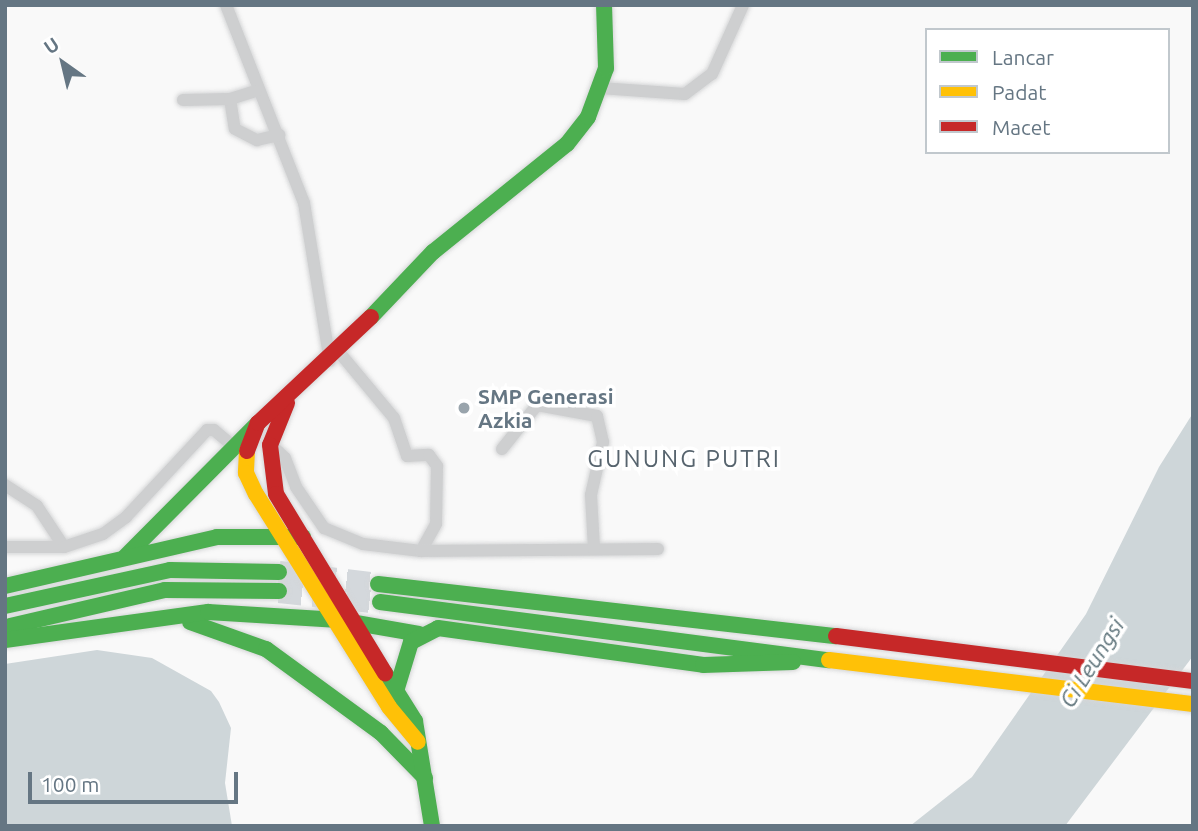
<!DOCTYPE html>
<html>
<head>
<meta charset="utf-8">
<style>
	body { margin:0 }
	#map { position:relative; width:1198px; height:831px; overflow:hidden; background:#f9f9f9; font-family:Ubuntu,sans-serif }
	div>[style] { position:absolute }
	.water>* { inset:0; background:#ced6d9 }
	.highway-tunnel>* { height:23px; margin-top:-11.5px; transform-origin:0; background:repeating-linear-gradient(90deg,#d4d8dc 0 23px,transparent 0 34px) }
	.roads { filter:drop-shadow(0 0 2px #d5d6d7) drop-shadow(0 0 2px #d5d6d7) }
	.street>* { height:12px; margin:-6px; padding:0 6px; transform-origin:6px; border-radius:6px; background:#cecfd0 }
	.fast>* { height:16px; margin:-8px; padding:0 8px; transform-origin:8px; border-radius:8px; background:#4caf50 }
	.slow>* { height:16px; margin:-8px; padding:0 8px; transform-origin:8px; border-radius:8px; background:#ffc107 }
	.jam>* { height:16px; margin:-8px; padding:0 8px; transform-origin:8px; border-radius:8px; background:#c62828 }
	.dots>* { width:19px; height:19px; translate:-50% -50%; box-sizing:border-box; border:4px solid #fff; border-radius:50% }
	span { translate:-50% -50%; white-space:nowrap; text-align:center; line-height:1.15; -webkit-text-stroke:7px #fff; paint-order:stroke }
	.poi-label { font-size:21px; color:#657683; font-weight:700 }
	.left { translate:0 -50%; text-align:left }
	.water-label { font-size:23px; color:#60757c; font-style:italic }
	.quarter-label { font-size:24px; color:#57646e; letter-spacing:2px }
	.frame { position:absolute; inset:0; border:7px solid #657683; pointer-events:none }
	.legend { position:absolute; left:925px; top:28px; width:245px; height:126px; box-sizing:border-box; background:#fff; border:2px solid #c1c8cd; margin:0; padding:9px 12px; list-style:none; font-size:21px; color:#657683 }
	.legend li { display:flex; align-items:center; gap:14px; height:35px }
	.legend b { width:35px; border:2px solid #c1c8cd }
	.north { position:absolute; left:28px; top:28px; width:70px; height:70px; -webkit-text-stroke:5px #fff; paint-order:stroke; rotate:326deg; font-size:19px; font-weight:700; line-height:28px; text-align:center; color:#657683 }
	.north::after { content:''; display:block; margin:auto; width:24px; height:32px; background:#657683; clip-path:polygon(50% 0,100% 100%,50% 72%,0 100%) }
	.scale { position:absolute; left:28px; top:772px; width:210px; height:32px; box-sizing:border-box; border:4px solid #657683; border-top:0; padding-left:9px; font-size:21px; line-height:24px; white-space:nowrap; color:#657683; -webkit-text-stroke:5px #fff; paint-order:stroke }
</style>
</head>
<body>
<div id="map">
	<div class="water">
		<i style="clip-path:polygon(1193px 413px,1193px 656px,1065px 826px,910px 826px,972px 777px,1086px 614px,1159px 467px)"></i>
		<i style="clip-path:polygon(97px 650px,152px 658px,211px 691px,219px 702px,231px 728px,225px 783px,232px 826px,5px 826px,5px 664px)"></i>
	</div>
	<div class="highway-tunnel">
		<i style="left:279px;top:572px;width:100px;rotate:6.9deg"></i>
		<i style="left:279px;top:591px;width:102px;rotate:6.2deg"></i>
	</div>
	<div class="roads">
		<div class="street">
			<i style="left:226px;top:5px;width:213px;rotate:68.5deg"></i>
			<i style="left:304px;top:203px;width:160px;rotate:80.7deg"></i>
			<i style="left:600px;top:88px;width:85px;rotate:4deg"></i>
			<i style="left:685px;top:94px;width:34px;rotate:-37deg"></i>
			<i style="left:712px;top:74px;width:76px;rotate:-65.8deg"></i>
			<i style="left:230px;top:99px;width:30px;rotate:81deg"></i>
			<i style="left:235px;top:129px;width:25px;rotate:27deg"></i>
			<i style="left:257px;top:140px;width:23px;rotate:-13deg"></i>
			<i style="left:183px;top:100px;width:47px;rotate:-1.2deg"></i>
			<i style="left:230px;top:99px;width:27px;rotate:-17deg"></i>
			<i style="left:339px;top:352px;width:86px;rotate:50.2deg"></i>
			<i style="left:394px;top:418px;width:40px;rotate:71.1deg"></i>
			<i style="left:407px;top:456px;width:22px;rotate:-3deg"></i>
			<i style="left:429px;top:455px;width:14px;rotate:54deg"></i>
			<i style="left:437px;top:466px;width:58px;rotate:91deg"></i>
			<i style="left:436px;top:524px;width:31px;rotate:119deg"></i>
			<i style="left:271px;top:445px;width:19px;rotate:43deg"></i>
			<i style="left:285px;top:458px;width:31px;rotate:69deg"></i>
			<i style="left:296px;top:487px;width:50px;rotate:55.7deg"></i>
			<i style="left:324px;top:528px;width:42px;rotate:22.3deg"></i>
			<i style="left:363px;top:544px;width:58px;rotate:6.9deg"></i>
			<i style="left:421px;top:551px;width:237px;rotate:-0.5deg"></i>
			<i style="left:502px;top:449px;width:56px;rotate:-51.5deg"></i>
			<i style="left:537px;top:405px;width:61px;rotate:10.4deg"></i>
			<i style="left:597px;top:416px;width:27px;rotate:77deg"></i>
			<i style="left:603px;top:442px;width:54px;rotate:102.8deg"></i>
			<i style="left:591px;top:495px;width:54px;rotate:86.8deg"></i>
			<i style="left:5px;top:485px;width:38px;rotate:33deg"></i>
			<i style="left:37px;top:506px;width:49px;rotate:56.6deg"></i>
			<i style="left:5px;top:547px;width:59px"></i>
			<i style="left:64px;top:547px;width:41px;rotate:-18.4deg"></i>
			<i style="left:103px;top:534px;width:29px;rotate:-36deg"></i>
			<i style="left:126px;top:517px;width:119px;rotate:-47deg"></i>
			<i style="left:207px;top:430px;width:7px"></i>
			<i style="left:214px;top:430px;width:25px;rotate:40deg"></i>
		</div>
		<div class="fast">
			<i style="left:371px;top:317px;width:90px;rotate:-46.4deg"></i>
			<i style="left:433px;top:252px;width:172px;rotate:-38.9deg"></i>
			<i style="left:567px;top:144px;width:34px;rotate:-52deg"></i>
			<i style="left:588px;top:117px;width:52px;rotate:-69.8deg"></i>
			<i style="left:606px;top:68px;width:63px;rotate:-91.8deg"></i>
			<i style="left:125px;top:557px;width:189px;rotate:-45.2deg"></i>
			<i style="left:378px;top:584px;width:461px;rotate:6.5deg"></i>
			<i style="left:5px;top:586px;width:218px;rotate:-13deg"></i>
			<i style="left:217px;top:537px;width:86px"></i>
			<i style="left:380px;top:602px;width:453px;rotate:7.4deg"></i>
			<i style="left:5px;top:606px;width:169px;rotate:-12.3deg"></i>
			<i style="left:170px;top:570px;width:109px;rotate:1.1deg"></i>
			<i style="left:190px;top:622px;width:81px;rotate:19.6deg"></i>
			<i style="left:266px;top:649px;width:142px;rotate:36.1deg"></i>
			<i style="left:381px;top:733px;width:63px;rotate:45.6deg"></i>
			<i style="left:10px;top:626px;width:159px;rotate:-13.1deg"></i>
			<i style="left:165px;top:590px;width:114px;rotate:0.5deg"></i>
			<i style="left:5px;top:640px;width:205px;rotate:-7.9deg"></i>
			<i style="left:208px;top:612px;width:131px;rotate:3.5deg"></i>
			<i style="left:339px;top:620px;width:81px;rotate:9.9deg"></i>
			<i style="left:385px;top:673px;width:57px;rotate:58deg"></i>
			<i style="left:415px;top:721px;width:106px;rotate:80.8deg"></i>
			<i style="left:397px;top:688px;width:48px;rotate:-73.1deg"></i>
			<i style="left:411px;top:642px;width:30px;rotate:-27deg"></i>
			<i style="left:438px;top:628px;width:268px;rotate:7.9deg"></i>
			<i style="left:703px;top:665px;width:90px;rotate:-1.9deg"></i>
		</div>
		<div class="slow">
			<i style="left:247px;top:451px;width:22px;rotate:93deg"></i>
			<i style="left:246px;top:473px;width:23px;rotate:65deg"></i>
			<i style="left:256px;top:494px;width:251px;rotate:58deg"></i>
			<i style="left:389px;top:707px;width:45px;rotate:50.4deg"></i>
			<i style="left:829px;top:660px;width:367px;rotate:6.9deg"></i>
		</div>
		<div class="jam">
			<i style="left:287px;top:403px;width:45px;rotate:112deg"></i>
			<i style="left:270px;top:445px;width:49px;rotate:83deg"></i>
			<i style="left:276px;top:494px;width:210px;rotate:58.7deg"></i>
			<i style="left:247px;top:451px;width:30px;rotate:-69deg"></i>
			<i style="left:258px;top:423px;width:155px;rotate:-43.2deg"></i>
			<i style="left:836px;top:636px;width:360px;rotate:7.2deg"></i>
		</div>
	</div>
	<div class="dots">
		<i style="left:464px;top:408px;background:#99a4ac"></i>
	</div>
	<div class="poi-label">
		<span class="left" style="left:478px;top:408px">SMP Generasi<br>Azkia</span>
	</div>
	<div class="water-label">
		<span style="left:1092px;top:663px;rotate:-58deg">Ci Leungsi</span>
	</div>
	<div class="quarter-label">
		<span style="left:684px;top:459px">GUNUNG PUTRI</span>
	</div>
	<div class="frame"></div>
	<ul class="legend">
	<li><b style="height:9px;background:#4caf50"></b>Lancar</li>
	<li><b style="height:9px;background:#ffc107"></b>Padat</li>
	<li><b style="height:9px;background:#c62828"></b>Macet</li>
	</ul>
	<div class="north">U</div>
	<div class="scale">100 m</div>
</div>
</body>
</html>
